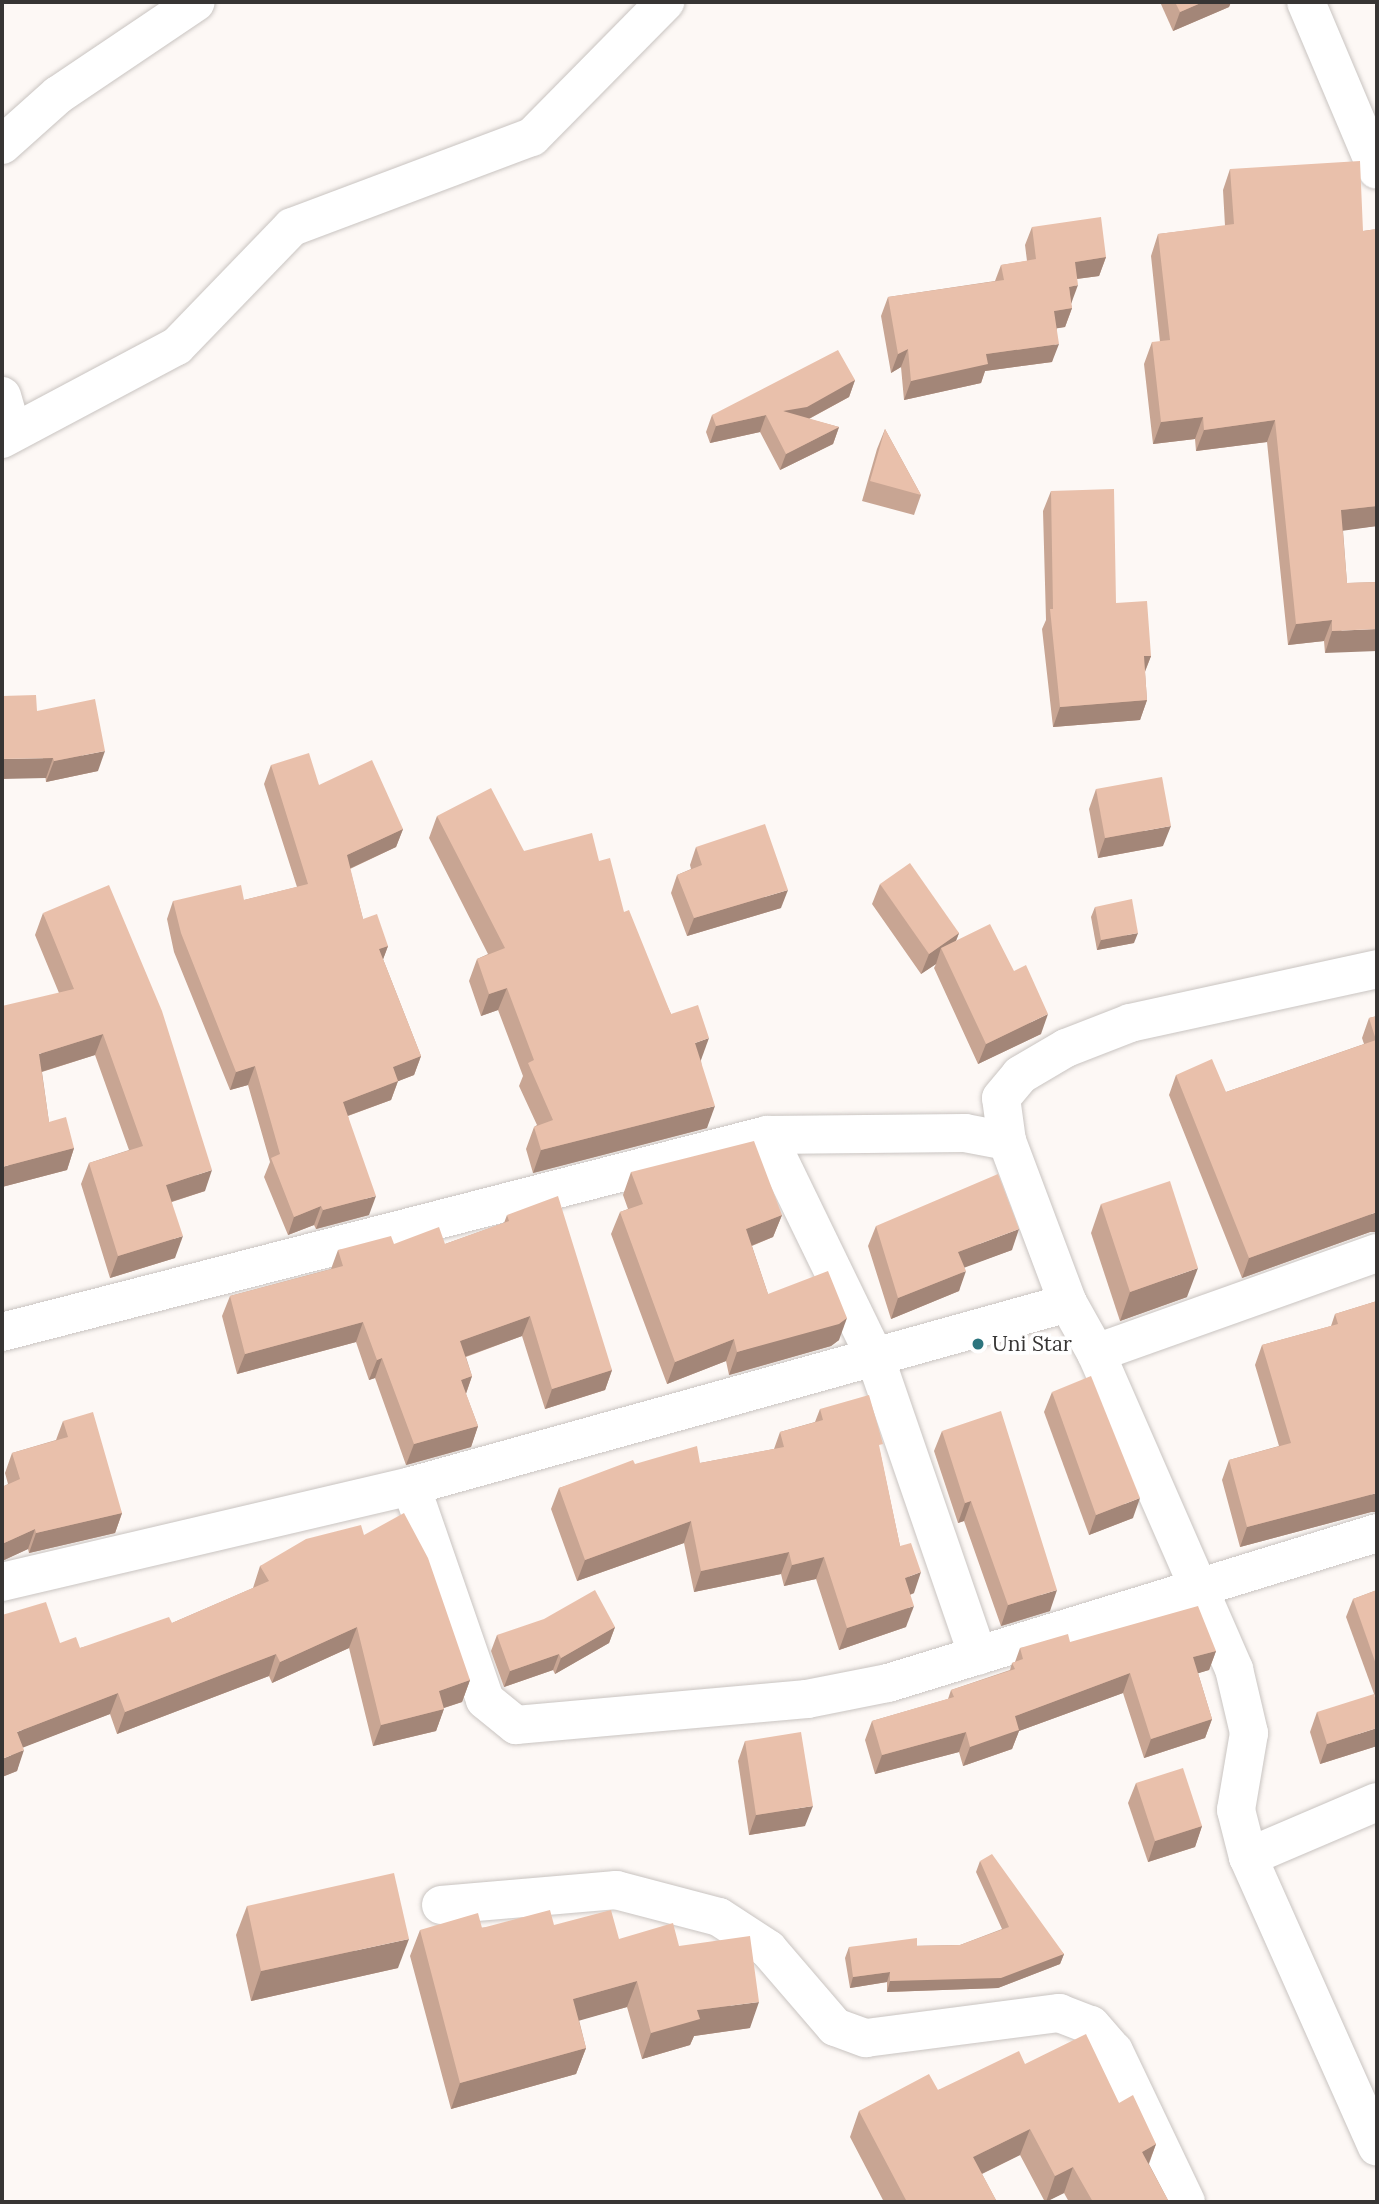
<!DOCTYPE html>
<html>
<head>
<meta charset="utf-8">
<style>
	body { margin:0 }
	#map { position:relative; width:1379px; height:2204px; overflow:hidden; background:#fdf8f5; font-family:Lora,serif }
	div>[style] { position:absolute }
	.roads { filter:drop-shadow(0 0 2px #c9c4c1) drop-shadow(0 0 2px #c9c4c1) }
	.minor>* { height:38px; margin:-19px; padding:0 19px; transform-origin:19px; border-radius:19px; background:#fff }
	.wall>* { inset:0; background:#c8a593 }
	.shaded-wall>* { inset:0; background:#a38678 }
	.building>* { inset:0; background:#e9c0ab }
	.dots>* { width:19px; height:19px; translate:-50% -50%; box-sizing:border-box; border:4px solid #fff; border-radius:50% }
	span { translate:-50% -50%; white-space:nowrap; text-align:center; line-height:1.15; -webkit-text-stroke:7px #fff; paint-order:stroke }
	.poi-label { font-size:21px; color:#373534 }
	.left { translate:0 -50%; text-align:left }
	.frame { position:absolute; inset:0; border:4px solid #373534; pointer-events:none }
</style>
</head>
<body>
<div id="map">
	<div class="roads">
		<div class="minor">
			<i style="left:1306px;top:2px;width:182px;rotate:67.1deg"></i>
			<i style="left:2px;top:145px;width:75px;rotate:-41.8deg"></i>
			<i style="left:58px;top:95px;width:166px;rotate:-34deg"></i>
			<i style="left:2px;top:396px;width:35px;rotate:74deg"></i>
			<i style="left:2px;top:439px;width:198px;rotate:-28deg"></i>
			<i style="left:177px;top:346px;width:165px;rotate:-46deg"></i>
			<i style="left:292px;top:227px;width:256px;rotate:-20.6deg"></i>
			<i style="left:532px;top:137px;width:190px;rotate:-45.4deg"></i>
			<i style="left:767px;top:1135px;width:247px;rotate:64.1deg"></i>
			<i style="left:875px;top:1357px;width:316px;rotate:71deg"></i>
			<i style="left:1007px;top:1141px;width:43px;rotate:-97.9deg"></i>
			<i style="left:1001px;top:1098px;width:30px;rotate:-50deg"></i>
			<i style="left:1020px;top:1075px;width:53px;rotate:-30.4deg"></i>
			<i style="left:1066px;top:1048px;width:69px;rotate:-21.3deg"></i>
			<i style="left:1130px;top:1023px;width:253px;rotate:-12.3deg"></i>
			<i style="left:2px;top:1332px;width:790px;rotate:-14.44deg"></i>
			<i style="left:767px;top:1135px;width:198px;rotate:-0.6deg"></i>
			<i style="left:965px;top:1133px;width:43px;rotate:10.8deg"></i>
			<i style="left:1007px;top:1141px;width:173px;rotate:69.4deg"></i>
			<i style="left:1068px;top:1303px;width:57px;rotate:60.8deg"></i>
			<i style="left:1096px;top:1353px;width:345px;rotate:66.4deg"></i>
			<i style="left:1234px;top:1669px;width:66px;rotate:76.8deg"></i>
			<i style="left:1249px;top:1733px;width:78px;rotate:99.6deg"></i>
			<i style="left:1236px;top:1810px;width:49px;rotate:75.7deg"></i>
			<i style="left:1248px;top:1857px;width:317px;rotate:66deg"></i>
			<i style="left:1096px;top:1353px;width:298px;rotate:-19.6deg"></i>
			<i style="left:411px;top:1486px;width:226px;rotate:70.9deg"></i>
			<i style="left:485px;top:1700px;width:40px;rotate:39deg"></i>
			<i style="left:516px;top:1725px;width:292px;rotate:-5.1deg"></i>
			<i style="left:807px;top:1699px;width:83px;rotate:-11.2deg"></i>
			<i style="left:888px;top:1683px;width:511px;rotate:-17.05deg"></i>
			<i style="left:2px;top:1582px;width:420px;rotate:-13.2deg"></i>
			<i style="left:411px;top:1486px;width:682px;rotate:-15.56deg"></i>
			<i style="left:1248px;top:1857px;width:140px;rotate:-23.1deg"></i>
			<i style="left:441px;top:1905px;width:176px;rotate:-4.9deg"></i>
			<i style="left:616px;top:1890px;width:106px;rotate:14.7deg"></i>
			<i style="left:719px;top:1917px;width:59px;rotate:33.1deg"></i>
			<i style="left:768px;top:1949px;width:103px;rotate:49.3deg"></i>
			<i style="left:835px;top:2027px;width:33px;rotate:20deg"></i>
			<i style="left:866px;top:2038px;width:195px;rotate:-7.4deg"></i>
			<i style="left:1059px;top:2013px;width:34px;rotate:21deg"></i>
			<i style="left:1091px;top:2025px;width:35px;rotate:49deg"></i>
			<i style="left:1114px;top:2051px;width:167px;rotate:64.5deg"></i>
		</div>
	</div>
	<div class="wall">
		<i style="clip-path:polygon(1160px 2px,1231px 2px,1229px 7px,1173px 31px)"></i>
		<i style="clip-path:polygon(1230px 169px,1363px 231px,1377px 229px,1377px 526px,1343px 530px,1347px 583px,1377px 582px,1325px 653px,1324px 641px,1288px 645px,1267px 442px,1196px 451px,1195px 439px,1153px 444px,1144px 364px,1152px 342px,1160px 342px,1151px 256px,1158px 234px,1225px 226px,1223px 190px)"></i>
		<i style="clip-path:polygon(1032px 227px,1106px 257px,1099px 276px,1077px 279px,1071px 304px,1072px 308px,1065px 327px,1057px 328px,1052px 362px,985px 371px,981px 383px,904px 400px,901px 367px,891px 373px,881px 316px,888px 297px,995px 281px,1001px 265px,1027px 261px,1025px 245px)"></i>
		<i style="clip-path:polygon(855px 380px,849px 397px,809px 419px,839px 427px,833px 444px,780px 470px,760px 432px,710px 443px,706px 432px,712px 415px)"></i>
		<i style="clip-path:polygon(885px 429px,921px 495px,914px 515px,862px 501px,877px 449px)"></i>
		<i style="clip-path:polygon(1051px 491px,1116px 603px,1151px 656px,1145px 672px,1147px 700px,1140px 720px,1053px 727px,1042px 629px,1046px 620px,1043px 511px)"></i>
		<i style="clip-path:polygon(37px 711px,98px 771px,46px 782px)"></i>
		<i style="clip-path:polygon(271px 765px,319px 785px,403px 829px,396px 847px,350px 869px,363px 919px,388px 946px,383px 959px,421px 1056px,414px 1075px,398px 1081px,391px 1100px,348px 1116px,369px 1215px,316px 1229px,314px 1225px,288px 1235px,264px 1177px,270px 1162px,248px 1085px,230px 1090px,174px 952px,167px 919px,173px 901px,244px 900px,297px 887px,264px 784px)"></i>
		<i style="clip-path:polygon(1096px 789px,1163px 846px,1098px 858px,1089px 809px)"></i>
		<i style="clip-path:polygon(437px 816px,524px 851px,599px 861px,671px 1014px,701px 1060px,707px 1128px,533px 1173px,526px 1149px,534px 1127px,537px 1125px,519px 1086px,523px 1076px,498px 1010px,481px 1016px,469px 981px,477px 959px,488px 954px,429px 838px)"></i>
		<i style="clip-path:polygon(696px 847px,781px 908px,687px 936px,671px 893px,677px 875px,691px 869px,690px 865px)"></i>
		<i style="clip-path:polygon(880px 884px,959px 933px,956px 941px,1041px 1034px,978px 1064px,934px 968px,936px 964px,921px 974px,872px 904px)"></i>
		<i style="clip-path:polygon(1095px 907px,1134px 943px,1097px 950px,1091px 917px)"></i>
		<i style="clip-path:polygon(43px 913px,205px 1191px,172px 1202px,175px 1258px,110px 1278px,81px 1184px,89px 1163px,129px 1150px,95px 1055px,42px 1072px,49px 1122px,74px 1148px,67px 1170px,2px 1187px,59px 993px,35px 935px)"></i>
		<i style="clip-path:polygon(1377px 1016px,1370px 1232px,1242px 1278px,1169px 1095px,1176px 1075px,1226px 1092px,1364px 1044px,1362px 1038px,1369px 1018px)"></i>
		<i style="clip-path:polygon(631px 1172px,782px 1215px,773px 1237px,752px 1246px,768px 1294px,839px 1340px,831px 1346px,729px 1375px,726px 1361px,667px 1384px,611px 1234px,620px 1212px,628px 1209px,623px 1195px)"></i>
		<i style="clip-path:polygon(1101px 1204px,1187px 1297px,1120px 1321px,1091px 1233px)"></i>
		<i style="clip-path:polygon(507px 1215px,612px 1370px,605px 1390px,545px 1409px,522px 1336px,466px 1357px,472px 1376px,466px 1394px,478px 1426px,471px 1447px,406px 1465px,375px 1378px,369px 1380px,356px 1342px,237px 1374px,222px 1316px,230px 1296px,331px 1269px,338px 1250px,394px 1244px,445px 1244px,504px 1223px)"></i>
		<i style="clip-path:polygon(876px 1226px,1012px 1250px,964px 1267px,959px 1291px,891px 1319px,868px 1246px)"></i>
		<i style="clip-path:polygon(1377px 1301px,1371px 1512px,1240px 1547px,1222px 1480px,1229px 1460px,1279px 1446px,1255px 1365px,1262px 1345px,1331px 1326px,1335px 1314px)"></i>
		<i style="clip-path:polygon(1052px 1392px,1133px 1518px,1089px 1535px,1044px 1412px)"></i>
		<i style="clip-path:polygon(820px 1409px,880px 1452px,900px 1546px,914px 1593px,910px 1595px,906px 1627px,839px 1650px,816px 1579px,784px 1586px,781px 1574px,694px 1592px,684px 1543px,577px 1581px,551px 1509px,559px 1488px,635px 1464px,700px 1463px,774px 1449px,780px 1432px,815px 1422px)"></i>
		<i style="clip-path:polygon(63px 1421px,122px 1513px,115px 1533px,29px 1553px,28px 1549px,2px 1561px,2px 1487px,8px 1484px,5px 1473px,12px 1453px,56px 1440px)"></i>
		<i style="clip-path:polygon(942px 1431px,1050px 1611px,1001px 1626px,964px 1521px,958px 1523px,934px 1451px)"></i>
		<i style="clip-path:polygon(364px 1535px,470px 1680px,462px 1702px,444px 1708px,436px 1731px,373px 1746px,349px 1648px,272px 1683px,269px 1676px,117px 1734px,110px 1714px,23px 1747px,17px 1771px,2px 1777px,60px 1643px,80px 1648px,172px 1623px,253px 1588px,260px 1566px)"></i>
		<i style="clip-path:polygon(1377px 1590px,1377px 1702px,1346px 1617px,1353px 1599px)"></i>
		<i style="clip-path:polygon(615px 1627px,609px 1643px,555px 1674px,553px 1670px,504px 1687px,491px 1651px,497px 1635px)"></i>
		<i style="clip-path:polygon(1070px 1642px,1216px 1651px,1209px 1670px,1198px 1673px,1212px 1719px,1205px 1738px,1144px 1758px,1123px 1693px,1019px 1731px,1012px 1749px,963px 1766px,959px 1752px,875px 1774px,865px 1740px,872px 1721px,948px 1699px,951px 1690px,1010px 1670px,1012px 1663px,1015px 1662px,1020px 1648px)"></i>
		<i style="clip-path:polygon(1317px 1712px,1377px 1746px,1320px 1764px,1310px 1732px)"></i>
		<i style="clip-path:polygon(745px 1741px,805px 1826px,749px 1835px,738px 1761px)"></i>
		<i style="clip-path:polygon(1136px 1783px,1202px 1826px,1195px 1847px,1148px 1862px,1128px 1803px)"></i>
		<i style="clip-path:polygon(980px 1861px,1064px 1954px,1060px 1964px,998px 1988px,887px 1992px,887px 1982px,850px 1988px,845px 1958px,849px 1947px,960px 1945px,1002px 1929px,976px 1872px)"></i>
		<i style="clip-path:polygon(247px 1906px,398px 1968px,251px 2001px,236px 1935px)"></i>
		<i style="clip-path:polygon(554px 1925px,619px 1939px,679px 1946px,750px 2028px,694px 2036px,690px 2045px,642px 2059px,627px 2007px,579px 2020px,586px 2048px,576px 2074px,451px 2109px,410px 1956px,420px 1930px)"></i>
		<i style="clip-path:polygon(1025px 2064px,1119px 2103px,1156px 2144px,1149px 2164px,1169px 2202px,1069px 2202px,1064px 2193px,1045px 2202px,1020px 2155px,982px 2174px,997px 2202px,884px 2202px,850px 2137px,859px 2111px,938px 2090px)"></i>
	</div>
	<div class="shaded-wall">
		<i style="clip-path:polygon(1203px 2px,1231px 2px,1229px 7px,1173px 31px,1180px 12px)"></i>
		<i style="clip-path:polygon(1106px 257px,1099px 276px,1068px 280px,1075px 262px)"></i>
		<i style="clip-path:polygon(1078px 285px,1071px 304px,1069px 287px)"></i>
		<i style="clip-path:polygon(1072px 308px,1065px 327px,1047px 330px,1054px 311px)"></i>
		<i style="clip-path:polygon(1059px 344px,1052px 362px,985px 371px,981px 383px,904px 400px,911px 381px,986px 354px)"></i>
		<i style="clip-path:polygon(908px 349px,901px 367px,891px 373px,898px 354px)"></i>
		<i style="clip-path:polygon(855px 380px,849px 397px,801px 423px,783px 411px)"></i>
		<i style="clip-path:polygon(766px 415px,760px 432px,710px 443px,716px 426px)"></i>
		<i style="clip-path:polygon(1203px 417px,1195px 439px,1153px 444px,1161px 422px)"></i>
		<i style="clip-path:polygon(1275px 420px,1267px 442px,1196px 451px,1204px 430px)"></i>
		<i style="clip-path:polygon(839px 427px,833px 444px,780px 470px,786px 454px)"></i>
		<i style="clip-path:polygon(1377px 506px,1377px 526px,1334px 532px,1341px 510px)"></i>
		<i style="clip-path:polygon(1332px 620px,1324px 641px,1288px 645px,1296px 624px)"></i>
		<i style="clip-path:polygon(1377px 629px,1377px 651px,1325px 653px,1332px 631px)"></i>
		<i style="clip-path:polygon(1144px 656px,1151px 656px,1143px 676px)"></i>
		<i style="clip-path:polygon(1147px 700px,1140px 720px,1053px 727px,1060px 707px)"></i>
		<i style="clip-path:polygon(105px 751px,98px 771px,46px 782px,54px 761px)"></i>
		<i style="clip-path:polygon(53px 758px,46px 778px,2px 779px,2px 759px)"></i>
		<i style="clip-path:polygon(1171px 826px,1163px 846px,1098px 858px,1105px 838px)"></i>
		<i style="clip-path:polygon(403px 829px,396px 847px,340px 873px,347px 855px)"></i>
		<i style="clip-path:polygon(788px 890px,781px 908px,687px 936px,694px 918px)"></i>
		<i style="clip-path:polygon(959px 933px,951px 953px,941px 948px,936px 964px,921px 974px,929px 954px)"></i>
		<i style="clip-path:polygon(1138px 933px,1134px 943px,1097px 950px,1101px 940px)"></i>
		<i style="clip-path:polygon(388px 946px,381px 965px,379px 949px)"></i>
		<i style="clip-path:polygon(507px 988px,498px 1010px,481px 1016px,489px 994px)"></i>
		<i style="clip-path:polygon(1048px 1014px,1041px 1034px,978px 1064px,986px 1044px)"></i>
		<i style="clip-path:polygon(103px 1034px,95px 1055px,31px 1075px,39px 1054px)"></i>
		<i style="clip-path:polygon(709px 1038px,701px 1060px,686px 1065px,695px 1043px)"></i>
		<i style="clip-path:polygon(421px 1056px,414px 1075px,386px 1086px,393px 1067px)"></i>
		<i style="clip-path:polygon(255px 1066px,248px 1085px,230px 1090px,236px 1072px)"></i>
		<i style="clip-path:polygon(398px 1081px,391px 1100px,336px 1120px,343px 1102px)"></i>
		<i style="clip-path:polygon(715px 1106px,707px 1128px,533px 1173px,541px 1150px)"></i>
		<i style="clip-path:polygon(74px 1148px,67px 1170px,2px 1187px,2px 1167px)"></i>
		<i style="clip-path:polygon(212px 1170px,205px 1191px,158px 1206px,166px 1185px)"></i>
		<i style="clip-path:polygon(376px 1196px,369px 1215px,316px 1229px,323px 1210px)"></i>
		<i style="clip-path:polygon(321px 1206px,314px 1225px,288px 1235px,294px 1217px)"></i>
		<i style="clip-path:polygon(1377px 1212px,1377px 1232px,1370px 1232px,1242px 1278px,1249px 1258px)"></i>
		<i style="clip-path:polygon(782px 1215px,773px 1237px,738px 1251px,746px 1229px)"></i>
		<i style="clip-path:polygon(1019px 1229px,1012px 1250px,950px 1273px,958px 1252px)"></i>
		<i style="clip-path:polygon(183px 1236px,175px 1258px,110px 1278px,118px 1256px)"></i>
		<i style="clip-path:polygon(1198px 1268px,1187px 1297px,1120px 1321px,1130px 1292px)"></i>
		<i style="clip-path:polygon(966px 1271px,959px 1291px,891px 1319px,898px 1298px)"></i>
		<i style="clip-path:polygon(530px 1316px,522px 1336px,453px 1361px,460px 1341px)"></i>
		<i style="clip-path:polygon(847px 1318px,839px 1340px,831px 1346px,729px 1375px,737px 1352px)"></i>
		<i style="clip-path:polygon(363px 1322px,356px 1342px,237px 1374px,245px 1354px)"></i>
		<i style="clip-path:polygon(734px 1339px,726px 1361px,667px 1384px,675px 1362px)"></i>
		<i style="clip-path:polygon(382px 1358px,375px 1378px,369px 1380px,377px 1360px)"></i>
		<i style="clip-path:polygon(612px 1370px,605px 1390px,545px 1409px,552px 1389px)"></i>
		<i style="clip-path:polygon(472px 1376px,465px 1396px,461px 1380px)"></i>
		<i style="clip-path:polygon(478px 1426px,471px 1447px,406px 1465px,414px 1444px)"></i>
		<i style="clip-path:polygon(1377px 1493px,1377px 1512px,1371px 1512px,1240px 1547px,1247px 1527px)"></i>
		<i style="clip-path:polygon(1140px 1498px,1133px 1518px,1089px 1535px,1096px 1515px)"></i>
		<i style="clip-path:polygon(971px 1501px,964px 1521px,958px 1523px,965px 1503px)"></i>
		<i style="clip-path:polygon(122px 1513px,115px 1533px,29px 1553px,36px 1533px)"></i>
		<i style="clip-path:polygon(691px 1521px,684px 1543px,577px 1581px,585px 1560px)"></i>
		<i style="clip-path:polygon(35px 1529px,28px 1549px,2px 1561px,2px 1544px)"></i>
		<i style="clip-path:polygon(789px 1552px,781px 1574px,694px 1592px,701px 1571px)"></i>
		<i style="clip-path:polygon(824px 1557px,816px 1579px,784px 1586px,792px 1565px)"></i>
		<i style="clip-path:polygon(921px 1572px,914px 1593px,897px 1599px,905px 1578px)"></i>
		<i style="clip-path:polygon(1057px 1590px,1050px 1611px,1001px 1626px,1008px 1605px)"></i>
		<i style="clip-path:polygon(914px 1606px,906px 1627px,839px 1650px,847px 1628px)"></i>
		<i style="clip-path:polygon(357px 1627px,349px 1648px,272px 1683px,280px 1662px)"></i>
		<i style="clip-path:polygon(615px 1627px,609px 1643px,555px 1674px,561px 1658px)"></i>
		<i style="clip-path:polygon(1216px 1651px,1209px 1670px,1186px 1677px,1193px 1657px)"></i>
		<i style="clip-path:polygon(276px 1654px,269px 1676px,117px 1734px,125px 1712px)"></i>
		<i style="clip-path:polygon(559px 1654px,553px 1670px,504px 1687px,510px 1671px)"></i>
		<i style="clip-path:polygon(1130px 1673px,1123px 1693px,1019px 1731px,1012px 1749px,963px 1766px,970px 1747px,1015px 1716px)"></i>
		<i style="clip-path:polygon(470px 1680px,462px 1702px,431px 1712px,439px 1691px)"></i>
		<i style="clip-path:polygon(118px 1693px,110px 1714px,9px 1753px,17px 1732px)"></i>
		<i style="clip-path:polygon(444px 1709px,436px 1731px,373px 1746px,381px 1725px)"></i>
		<i style="clip-path:polygon(1212px 1719px,1205px 1738px,1144px 1758px,1151px 1739px)"></i>
		<i style="clip-path:polygon(1377px 1728px,1377px 1746px,1320px 1764px,1327px 1744px)"></i>
		<i style="clip-path:polygon(966px 1732px,959px 1752px,875px 1774px,882px 1755px)"></i>
		<i style="clip-path:polygon(24px 1750px,17px 1771px,2px 1777px,2px 1759px)"></i>
		<i style="clip-path:polygon(813px 1806px,805px 1826px,749px 1835px,756px 1815px)"></i>
		<i style="clip-path:polygon(1202px 1826px,1195px 1847px,1148px 1862px,1155px 1841px)"></i>
		<i style="clip-path:polygon(409px 1939px,398px 1968px,251px 2001px,261px 1971px)"></i>
		<i style="clip-path:polygon(1064px 1954px,1060px 1964px,998px 1988px,887px 1992px,890px 1981px)"></i>
		<i style="clip-path:polygon(890px 1972px,887px 1982px,850px 1988px,853px 1977px)"></i>
		<i style="clip-path:polygon(637px 1981px,627px 2007px,564px 2025px,573px 1999px)"></i>
		<i style="clip-path:polygon(759px 2002px,750px 2028px,694px 2036px,690px 2045px,642px 2059px,651px 2033px,697px 2010px)"></i>
		<i style="clip-path:polygon(586px 2048px,576px 2074px,451px 2109px,460px 2083px)"></i>
		<i style="clip-path:polygon(1030px 2129px,1020px 2155px,963px 2183px,973px 2157px)"></i>
		<i style="clip-path:polygon(1156px 2144px,1146px 2170px,1142px 2152px)"></i>
		<i style="clip-path:polygon(1073px 2167px,1064px 2193px,1046px 2202px,1055px 2176px)"></i>
	</div>
	<div class="building">
		<i style="clip-path:polygon(1175px 2px,1203px 2px,1180px 12px)"></i>
		<i style="clip-path:polygon(1360px 161px,1363px 231px,1377px 229px,1377px 506px,1341px 510px,1347px 583px,1377px 582px,1377px 629px,1332px 631px,1332px 620px,1296px 624px,1275px 420px,1204px 430px,1203px 417px,1161px 422px,1152px 342px,1170px 340px,1158px 234px,1234px 224px,1230px 169px)"></i>
		<i style="clip-path:polygon(1101px 217px,1106px 257px,1075px 262px,1078px 285px,1069px 287px,1072px 308px,1054px 311px,1059px 344px,986px 354px,988px 364px,911px 381px,908px 349px,898px 354px,888px 297px,1004px 280px,1001px 265px,1036px 259px,1032px 227px)"></i>
		<i style="clip-path:polygon(838px 350px,855px 380px,807px 407px,783px 411px,839px 427px,786px 454px,766px 415px,716px 426px,712px 415px)"></i>
		<i style="clip-path:polygon(885px 429px,921px 495px,870px 481px)"></i>
		<i style="clip-path:polygon(1114px 489px,1116px 603px,1147px 601px,1151px 656px,1144px 656px,1147px 700px,1060px 707px,1050px 609px,1053px 609px,1051px 491px)"></i>
		<i style="clip-path:polygon(36px 695px,37px 711px,95px 699px,105px 751px,54px 761px,53px 758px,2px 759px,2px 696px)"></i>
		<i style="clip-path:polygon(309px 753px,319px 785px,372px 760px,403px 829px,347px 855px,363px 919px,377px 914px,388px 946px,379px 949px,421px 1056px,393px 1067px,398px 1081px,343px 1102px,376px 1196px,323px 1210px,321px 1206px,294px 1217px,271px 1158px,280px 1154px,255px 1066px,236px 1072px,181px 933px,173px 901px,241px 885px,244px 900px,308px 884px,271px 765px)"></i>
		<i style="clip-path:polygon(1162px 777px,1171px 826px,1105px 838px,1096px 789px)"></i>
		<i style="clip-path:polygon(491px 788px,524px 851px,592px 833px,599px 861px,610px 858px,624px 912px,629px 910px,671px 1014px,698px 1005px,709px 1038px,695px 1043px,715px 1106px,541px 1150px,534px 1127px,553px 1120px,528px 1063px,534px 1060px,507px 988px,489px 994px,477px 959px,505px 948px,437px 816px)"></i>
		<i style="clip-path:polygon(765px 824px,788px 890px,694px 918px,677px 875px,702px 865px,696px 847px)"></i>
		<i style="clip-path:polygon(910px 863px,959px 933px,929px 954px,880px 884px)"></i>
		<i style="clip-path:polygon(109px 885px,162px 1011px,212px 1170px,166px 1185px,183px 1236px,118px 1256px,89px 1163px,143px 1146px,103px 1034px,39px 1054px,49px 1122px,66px 1117px,74px 1148px,2px 1167px,2px 1006px,74px 989px,43px 913px)"></i>
		<i style="clip-path:polygon(1132px 899px,1138px 933px,1101px 940px,1095px 907px)"></i>
		<i style="clip-path:polygon(990px 924px,1014px 971px,1026px 965px,1048px 1014px,986px 1044px,941px 948px)"></i>
		<i style="clip-path:polygon(1377px 1016px,1377px 1212px,1249px 1258px,1176px 1075px,1212px 1059px,1226px 1092px,1376px 1040px,1369px 1018px)"></i>
		<i style="clip-path:polygon(754px 1141px,782px 1215px,746px 1229px,768px 1294px,828px 1271px,847px 1318px,839px 1324px,737px 1352px,734px 1339px,675px 1362px,620px 1212px,643px 1204px,631px 1172px)"></i>
		<i style="clip-path:polygon(998px 1174px,1019px 1229px,958px 1252px,966px 1271px,898px 1298px,876px 1226px)"></i>
		<i style="clip-path:polygon(1170px 1181px,1198px 1268px,1130px 1292px,1101px 1204px)"></i>
		<i style="clip-path:polygon(558px 1196px,612px 1370px,552px 1389px,530px 1316px,460px 1341px,472px 1376px,461px 1380px,478px 1426px,414px 1444px,382px 1358px,377px 1360px,363px 1322px,245px 1354px,230px 1296px,343px 1266px,338px 1250px,391px 1236px,394px 1244px,439px 1227px,445px 1244px,509px 1221px,507px 1215px)"></i>
		<i style="clip-path:polygon(1377px 1301px,1377px 1493px,1247px 1527px,1229px 1460px,1291px 1443px,1262px 1345px,1338px 1324px,1335px 1314px)"></i>
		<i style="clip-path:polygon(1091px 1376px,1140px 1498px,1096px 1515px,1052px 1392px)"></i>
		<i style="clip-path:polygon(869px 1395px,883px 1444px,879px 1445px,900px 1546px,911px 1543px,921px 1572px,905px 1578px,914px 1606px,847px 1628px,824px 1557px,792px 1565px,789px 1552px,701px 1571px,691px 1521px,585px 1560px,559px 1488px,633px 1460px,635px 1464px,697px 1446px,700px 1463px,784px 1447px,780px 1432px,823px 1420px,820px 1409px)"></i>
		<i style="clip-path:polygon(1001px 1411px,1057px 1590px,1008px 1605px,971px 1501px,965px 1503px,942px 1431px)"></i>
		<i style="clip-path:polygon(93px 1412px,122px 1513px,36px 1533px,35px 1529px,2px 1544px,2px 1487px,20px 1479px,12px 1453px,68px 1437px,63px 1421px)"></i>
		<i style="clip-path:polygon(404px 1513px,428px 1558px,470px 1680px,439px 1691px,444px 1709px,381px 1725px,357px 1627px,280px 1662px,276px 1654px,125px 1712px,118px 1693px,17px 1732px,24px 1750px,2px 1759px,2px 1615px,46px 1602px,60px 1643px,76px 1637px,80px 1648px,169px 1617px,172px 1623px,269px 1581px,260px 1566px,306px 1539px,361px 1525px,364px 1535px)"></i>
		<i style="clip-path:polygon(595px 1590px,615px 1627px,561px 1658px,559px 1654px,510px 1671px,497px 1635px,544px 1619px)"></i>
		<i style="clip-path:polygon(1377px 1590px,1377px 1667px,1353px 1599px)"></i>
		<i style="clip-path:polygon(1198px 1606px,1216px 1651px,1193px 1657px,1212px 1719px,1151px 1739px,1130px 1673px,1015px 1716px,1019px 1730px,970px 1747px,966px 1732px,882px 1755px,872px 1721px,954px 1697px,951px 1690px,1015px 1669px,1012px 1663px,1023px 1659px,1020px 1648px,1068px 1634px,1070px 1642px)"></i>
		<i style="clip-path:polygon(1374px 1694px,1377px 1704px,1377px 1728px,1327px 1744px,1317px 1712px)"></i>
		<i style="clip-path:polygon(801px 1732px,813px 1806px,756px 1815px,745px 1741px)"></i>
		<i style="clip-path:polygon(1183px 1768px,1202px 1826px,1155px 1841px,1136px 1783px)"></i>
		<i style="clip-path:polygon(992px 1854px,1064px 1954px,1001px 1978px,890px 1981px,890px 1972px,853px 1977px,849px 1947px,917px 1938px,917px 1946px,960px 1945px,1009px 1927px,980px 1861px)"></i>
		<i style="clip-path:polygon(394px 1873px,409px 1939px,261px 1971px,247px 1906px)"></i>
		<i style="clip-path:polygon(550px 1910px,554px 1925px,611px 1910px,619px 1939px,673px 1923px,679px 1946px,750px 1936px,759px 2002px,697px 2010px,700px 2019px,651px 2033px,637px 1981px,573px 1999px,586px 2048px,460px 2083px,420px 1930px,478px 1913px,482px 1928px)"></i>
		<i style="clip-path:polygon(1086px 2034px,1119px 2103px,1133px 2095px,1156px 2144px,1142px 2152px,1169px 2202px,1093px 2202px,1073px 2167px,1055px 2176px,1030px 2129px,973px 2157px,997px 2202px,907px 2202px,859px 2111px,929px 2074px,938px 2090px,1019px 2051px,1025px 2064px)"></i>
	</div>
	<div class="dots">
		<i style="left:978px;top:1344px;background:#2d757e"></i>
	</div>
	<div class="poi-label">
		<span class="left" style="left:992px;top:1344px">Uni Star</span>
	</div>
	<div class="frame"></div>
</div>
</body>
</html>
